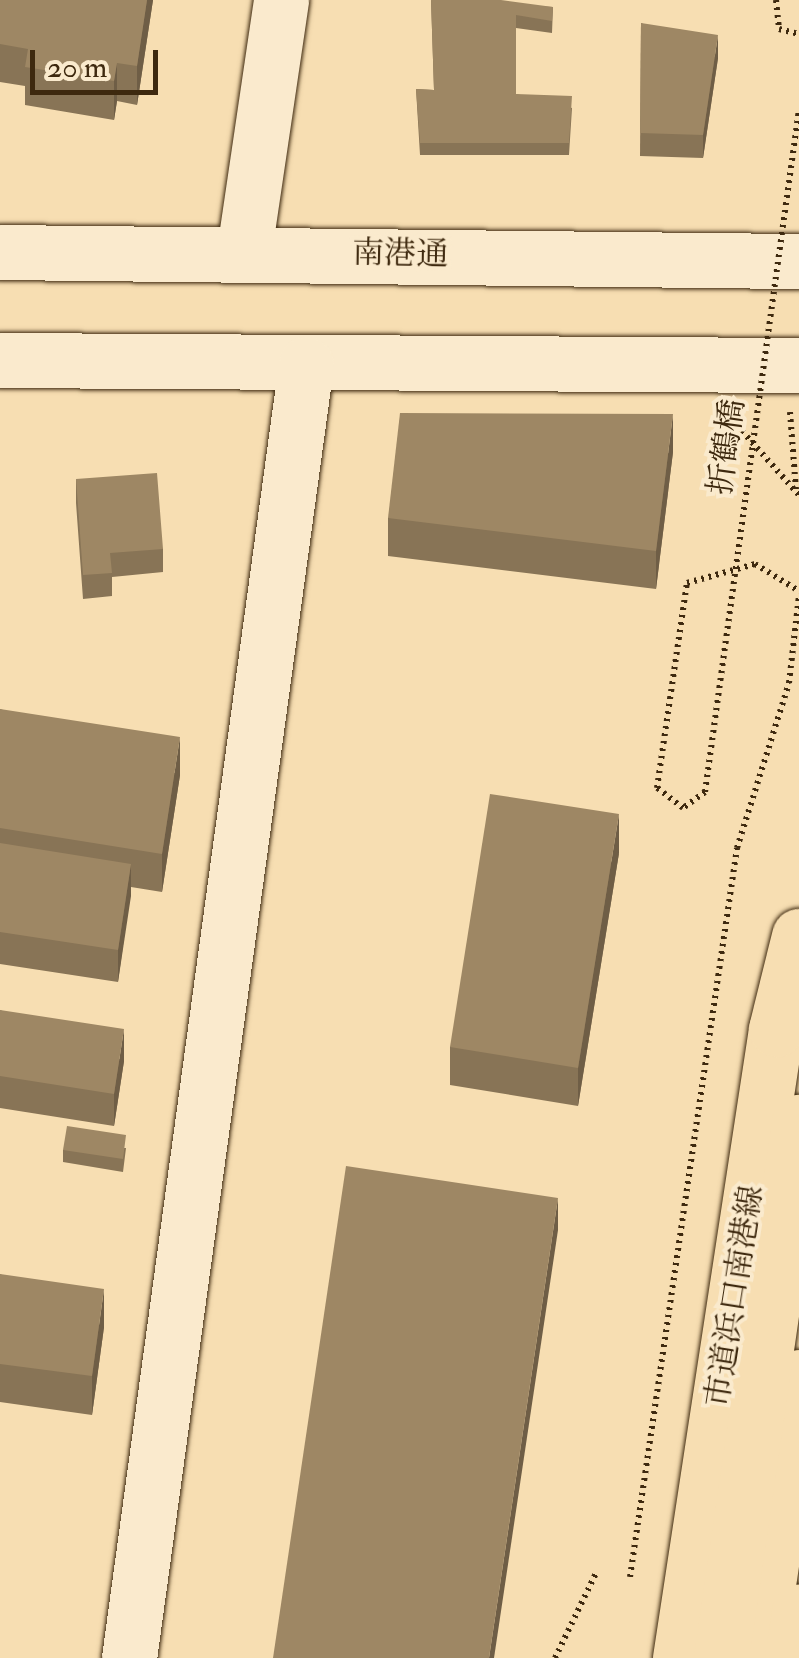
<!DOCTYPE html>
<html>
<head>
<meta charset="utf-8">
<style>
	body { margin:0 }
	#map { position:relative; width:799px; height:1658px; overflow:hidden; background:#f7deb2; font-family:"IM FELL Double Pica","Noto Serif JP",serif }
	div>[style] { position:absolute }
	.path>* { height:6px; margin-top:-3px; transform-origin:0; background:repeating-linear-gradient(90deg,#3e290f 0 2.5px,transparent 0 7.5px) }
	.roads { filter:drop-shadow(0 0 2px #3e290f) drop-shadow(0 0 2px #3e290f) }
	.secondary>* { height:55px; margin:-27.5px; padding:0 27.5px; transform-origin:27.5px; border-radius:27.5px; background:#faeacd }
	.primary>* { height:55px; margin:-27.5px; padding:0 27.5px; transform-origin:27.5px; border-radius:27.5px; background:#f7deb2 }
	.highway>* { height:55px; margin:-27.5px; padding:0 27.5px; transform-origin:27.5px; border-radius:27.5px; background:#f7deb2 }
	.path-bridge>* { height:6px; margin-top:-3px; transform-origin:0; background:repeating-linear-gradient(90deg,#3e290f 0 2.5px,transparent 0 7.5px) }
	.wall>* { inset:0; background:#887456 }
	.shaded-wall>* { inset:0; background:#6f5e46 }
	.building>* { inset:0; background:#9e8764 }
	span { translate:-50% -50%; white-space:nowrap; text-align:center; line-height:1.15; -webkit-text-stroke:8px #faeacd; paint-order:stroke }
	.street-label { font-size:32px; color:#3e290f }
	.scale { position:absolute; left:30px; top:50px; width:128px; height:45px; box-sizing:border-box; border:5px solid #3e290f; border-top:0; padding-left:12px; font-size:30px; line-height:35px; white-space:nowrap; color:#3e290f; -webkit-text-stroke:8px #faeacd; paint-order:stroke }
</style>
</head>
<body>
<div id="map">
	<div class="path">
		<i style="left:776px;top:0;width:29px;rotate:84deg"></i>
		<i style="left:779px;top:29px;width:21px;rotate:14deg"></i>
		<i style="left:790px;top:412px;width:78px;rotate:85.6deg"></i>
		<i style="left:742px;top:431px;width:86px;rotate:48.3deg"></i>
		<i style="left:705px;top:792px;width:27px;rotate:144deg"></i>
		<i style="left:683px;top:808px;width:33px;rotate:-142deg"></i>
		<i style="left:657px;top:788px;width:207px;rotate:-81.7deg"></i>
		<i style="left:687px;top:583px;width:71px;rotate:-15.6deg"></i>
		<i style="left:755px;top:564px;width:52px;rotate:31.5deg"></i>
		<i style="left:630px;top:1577px;width:737px;rotate:-81.65deg"></i>
		<i style="left:737px;top:848px;width:173px;rotate:-72.5deg"></i>
		<i style="left:789px;top:683px;width:89px;rotate:-83.5deg"></i>
		<i style="left:555px;top:1658px;width:97px;rotate:-64.2deg"></i>
	</div>
	<div class="roads">
		<div class="secondary">
			<i style="left:244px;top:251px;width:254px;rotate:-81.6deg"></i>
			<i style="left:0;top:252px;width:799px;rotate:0.65deg"></i>
			<i style="left:0;top:360px;width:799px;rotate:0.36deg"></i>
			<i style="left:129px;top:1658px;width:1306px;rotate:-82.21deg"></i>
		</div>
		<div class="primary">
			<i style="left:680px;top:1658px;width:636px;rotate:-81.32deg"></i>
			<i style="left:776px;top:1029px;width:96px;rotate:-76.1deg"></i>
			<i style="left:757px;top:1658px;width:284px;rotate:-81.5deg"></i>
		</div>
		<div class="highway">
			<i style="left:721px;top:1658px;width:542px;rotate:-81.72deg"></i>
			<i style="left:792px;top:1658px;width:47px;rotate:-81.3deg"></i>
		</div>
	</div>
	<div class="path-bridge">
		<i style="left:705px;top:792px;width:689px;rotate:-82.16deg"></i>
	</div>
	<div class="wall">
		<i style="clip-path:polygon(0 0,153px 0,137px 105px,117px 101px,114px 120px,25px 105px,25px 86px,0 82px)"></i>
		<i style="clip-path:polygon(431px 0,553px 7px,552px 33px,516px 28px,516px 94px,572px 108px,569px 155px,420px 155px,416px 89px,434px 90px)"></i>
		<i style="clip-path:polygon(641px 23px,718px 58px,703px 158px,640px 156px)"></i>
		<i style="clip-path:polygon(673px 452px,656px 589px,388px 556px,388px 518px)"></i>
		<i style="clip-path:polygon(76px 479px,163px 549px,163px 572px,112px 577px,112px 596px,83px 599px,76px 503px)"></i>
		<i style="clip-path:polygon(0 709px,180px 775px,162px 892px,131px 887px,118px 982px,0 964px)"></i>
		<i style="clip-path:polygon(619px 853px,578px 1106px,450px 1085px,450px 1047px)"></i>
		<i style="clip-path:polygon(0 1010px,124px 1061px,114px 1126px,0 1108px)"></i>
		<i style="clip-path:polygon(126px 1148px,123px 1172px,63px 1162px,63px 1150px)"></i>
		<i style="clip-path:polygon(0 1274px,104px 1327px,92px 1415px,0 1402px)"></i>
	</div>
	<div class="shaded-wall">
		<i style="clip-path:polygon(147px 0,153px 0,137px 105px,137px 66px)"></i>
		<i style="clip-path:polygon(718px 35px,718px 58px,703px 158px,703px 135px)"></i>
		<i style="clip-path:polygon(117px 63px,117px 101px,114px 120px,114px 81px)"></i>
		<i style="clip-path:polygon(673px 414px,673px 452px,656px 589px,656px 551px)"></i>
		<i style="clip-path:polygon(180px 737px,180px 775px,162px 892px,162px 854px)"></i>
		<i style="clip-path:polygon(619px 814px,619px 853px,578px 1106px,578px 1068px)"></i>
		<i style="clip-path:polygon(131px 864px,131px 896px,118px 982px,118px 950px)"></i>
		<i style="clip-path:polygon(124px 1029px,124px 1061px,114px 1126px,114px 1094px)"></i>
		<i style="clip-path:polygon(558px 1198px,558px 1230px,494px 1658px,489px 1658px)"></i>
		<i style="clip-path:polygon(104px 1289px,104px 1327px,92px 1415px,92px 1376px)"></i>
	</div>
	<div class="building">
		<i style="clip-path:polygon(0 0,147px 0,137px 66px,117px 63px,114px 81px,25px 67px,28px 49px,0 44px)"></i>
		<i style="clip-path:polygon(431px 0,501px 0,553px 7px,552px 21px,516px 15px,516px 94px,572px 96px,569px 143px,420px 143px,416px 89px,434px 90px)"></i>
		<i style="clip-path:polygon(641px 23px,718px 35px,703px 135px,640px 133px)"></i>
		<i style="clip-path:polygon(400px 413px,673px 414px,656px 551px,388px 518px)"></i>
		<i style="clip-path:polygon(157px 473px,163px 549px,110px 553px,112px 573px,83px 575px,76px 479px)"></i>
		<i style="clip-path:polygon(0 709px,180px 737px,162px 854px,0 828px)"></i>
		<i style="clip-path:polygon(490px 794px,619px 814px,578px 1068px,450px 1047px)"></i>
		<i style="clip-path:polygon(0 843px,131px 864px,118px 950px,0 932px)"></i>
		<i style="clip-path:polygon(0 1010px,124px 1029px,114px 1094px,0 1076px)"></i>
		<i style="clip-path:polygon(67px 1126px,126px 1135px,123px 1159px,63px 1150px)"></i>
		<i style="clip-path:polygon(346px 1166px,558px 1198px,489px 1658px,273px 1658px)"></i>
		<i style="clip-path:polygon(0 1274px,104px 1289px,92px 1376px,0 1364px)"></i>
	</div>
	<div class="street-label">
		<span style="left:400px;top:254px;rotate:1deg">南港通</span>
		<span style="left:727px;top:447px;rotate:-82deg">折鶴橋</span>
		<span style="left:735px;top:1296px;rotate:-81deg">市道浜口南港線</span>
	</div>
	<div class="scale">20 m</div>
</div>
</body>
</html>
